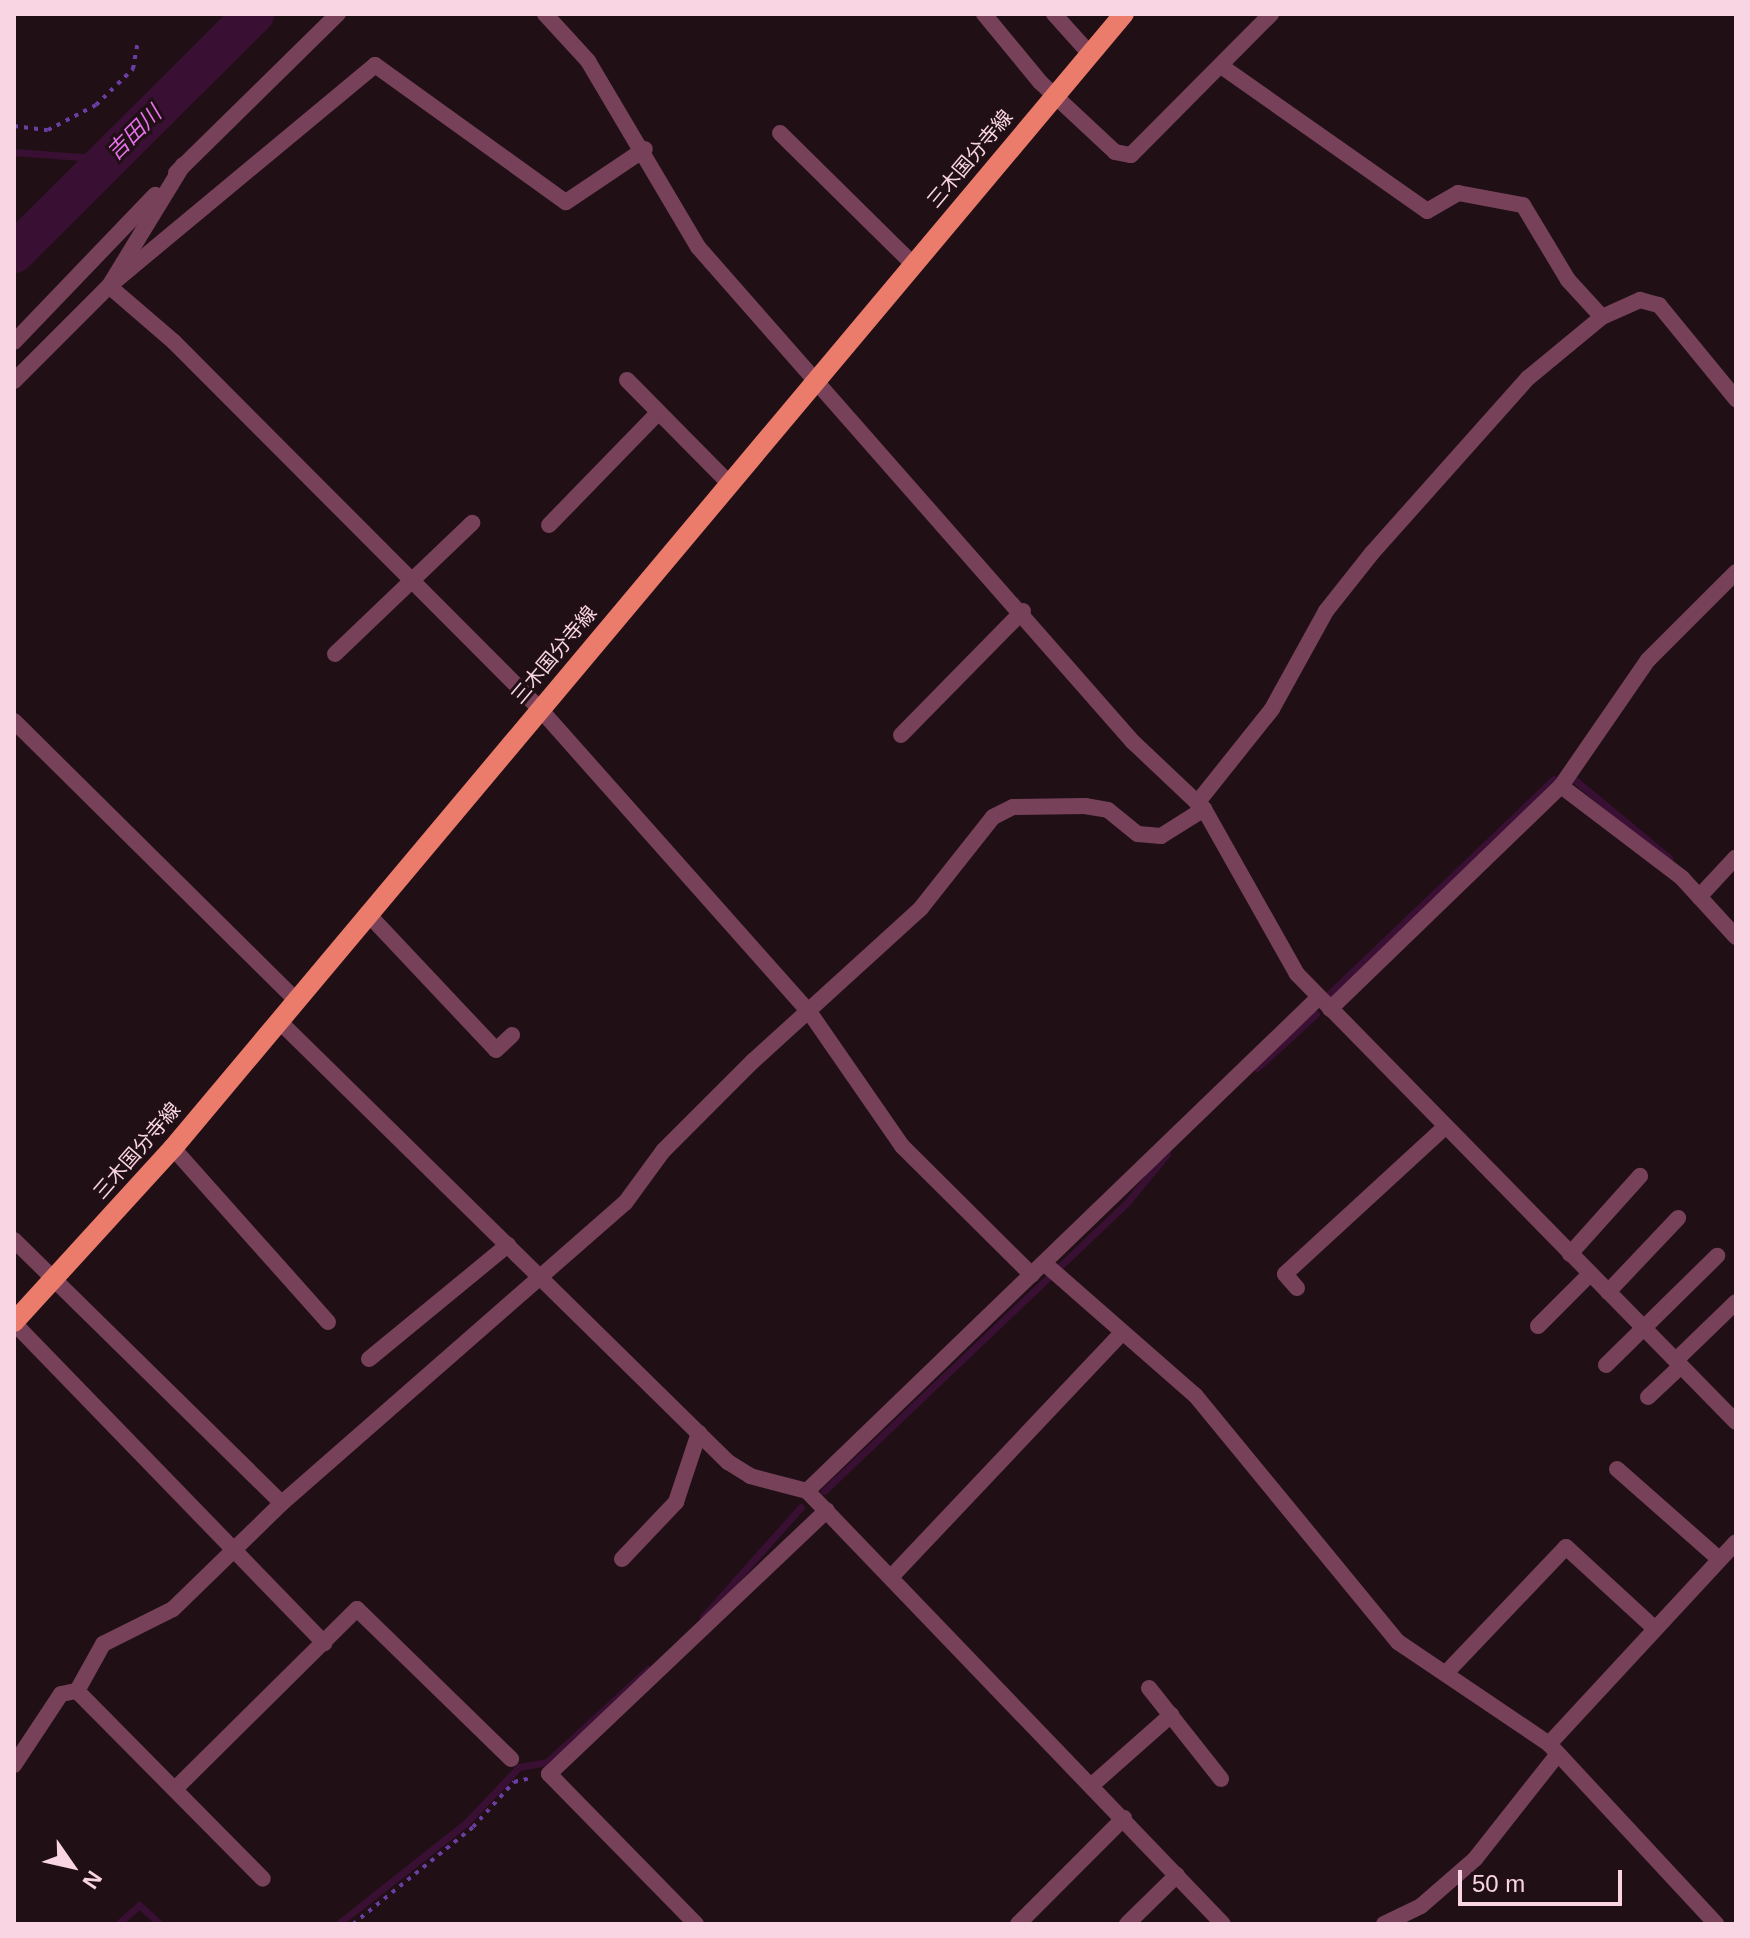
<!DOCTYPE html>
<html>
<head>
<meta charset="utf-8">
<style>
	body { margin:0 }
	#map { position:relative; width:1750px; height:1938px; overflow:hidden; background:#201015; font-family:Arial,"Noto Sans JP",sans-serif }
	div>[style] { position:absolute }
	.stream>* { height:7px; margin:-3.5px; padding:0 3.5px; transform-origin:3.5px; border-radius:3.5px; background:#391033 }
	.river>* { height:40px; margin:-20px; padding:0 20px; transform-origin:20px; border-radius:20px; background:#391033 }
	.path>* { height:4px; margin-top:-2px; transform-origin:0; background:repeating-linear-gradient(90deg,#6b3ea4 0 4px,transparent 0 10px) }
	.minor>* { height:16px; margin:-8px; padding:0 8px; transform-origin:8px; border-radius:8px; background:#78415a }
	.primary>* { height:20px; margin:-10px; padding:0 10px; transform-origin:10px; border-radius:10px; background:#eb7b6a }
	span { translate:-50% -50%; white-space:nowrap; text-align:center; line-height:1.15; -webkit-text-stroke:6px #201015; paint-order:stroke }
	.street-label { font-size:20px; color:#f9d4e2 }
	.water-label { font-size:22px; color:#e870ec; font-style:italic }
	.frame { position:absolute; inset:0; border:16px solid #f9d4e2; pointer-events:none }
	.north { position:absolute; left:32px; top:1826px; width:80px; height:80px; -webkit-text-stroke:6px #201015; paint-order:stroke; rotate:124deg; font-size:22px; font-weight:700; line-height:32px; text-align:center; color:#f9d4e2 }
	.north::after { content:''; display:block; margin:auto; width:28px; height:36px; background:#f9d4e2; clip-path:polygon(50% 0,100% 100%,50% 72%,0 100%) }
	.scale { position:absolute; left:1458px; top:1870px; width:164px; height:36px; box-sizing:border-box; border:4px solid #f9d4e2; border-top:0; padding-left:10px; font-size:24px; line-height:28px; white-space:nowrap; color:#f9d4e2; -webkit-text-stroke:6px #201015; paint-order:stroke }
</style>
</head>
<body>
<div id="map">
	<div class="stream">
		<i style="left:14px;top:152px;width:94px;rotate:4.3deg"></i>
		<i style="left:1576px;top:781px;width:121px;rotate:39.6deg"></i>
		<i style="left:1329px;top:994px;width:311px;rotate:-43.7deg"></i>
		<i style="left:1257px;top:1068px;width:80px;rotate:-42.5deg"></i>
		<i style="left:824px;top:1491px;width:420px;rotate:-43.6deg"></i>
		<i style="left:1128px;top:1201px;width:61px;rotate:-50.3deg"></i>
		<i style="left:703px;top:1617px;width:147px;rotate:-48.3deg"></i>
		<i style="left:118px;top:1924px;width:28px;rotate:-42deg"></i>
		<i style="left:139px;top:1905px;width:28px;rotate:42deg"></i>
		<i style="left:338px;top:1924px;width:163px;rotate:-38.3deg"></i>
		<i style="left:466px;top:1823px;width:77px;rotate:-46.6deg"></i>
		<i style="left:519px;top:1767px;width:28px;rotate:-10deg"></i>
		<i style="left:547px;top:1762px;width:137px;rotate:-42.6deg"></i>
	</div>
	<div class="river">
		<i style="left:14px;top:253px;width:339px;rotate:-44.9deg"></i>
	</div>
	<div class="path">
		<i style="left:14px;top:126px;width:34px;rotate:7deg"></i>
		<i style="left:48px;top:130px;width:54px;rotate:-27.5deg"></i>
		<i style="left:96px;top:105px;width:52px;rotate:-44.2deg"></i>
		<i style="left:133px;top:69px;width:28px;rotate:-80deg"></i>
		<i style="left:353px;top:1924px;width:154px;rotate:-38.9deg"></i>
		<i style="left:473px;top:1827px;width:61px;rotate:-47.7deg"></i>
		<i style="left:514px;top:1782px;width:17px;rotate:-13deg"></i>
	</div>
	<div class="minor">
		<i style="left:545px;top:14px;width:64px;rotate:47.5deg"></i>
		<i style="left:588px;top:61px;width:216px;rotate:59.4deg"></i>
		<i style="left:698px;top:247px;width:658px;rotate:48.7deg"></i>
		<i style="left:1132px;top:741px;width:99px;rotate:43.4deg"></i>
		<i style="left:1204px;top:809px;width:189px;rotate:60.6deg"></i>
		<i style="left:1297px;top:974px;width:627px;rotate:45.58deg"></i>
		<i style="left:984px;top:14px;width:88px;rotate:50.5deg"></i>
		<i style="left:1040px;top:82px;width:103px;rotate:43deg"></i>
		<i style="left:1115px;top:152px;width:16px;rotate:11deg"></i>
		<i style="left:1131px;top:155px;width:199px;rotate:-45.2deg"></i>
		<i style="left:1054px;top:14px;width:54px;rotate:48deg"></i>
		<i style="left:1221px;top:66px;width:252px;rotate:35.1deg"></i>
		<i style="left:1427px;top:211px;width:36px;rotate:-30deg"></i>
		<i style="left:1458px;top:193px;width:66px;rotate:10.5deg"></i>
		<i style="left:1523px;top:205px;width:87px;rotate:59deg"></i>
		<i style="left:1568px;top:280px;width:50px;rotate:47.4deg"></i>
		<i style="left:780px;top:133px;width:187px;rotate:44.6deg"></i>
		<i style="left:183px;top:165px;width:142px;rotate:121.4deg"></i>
		<i style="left:109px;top:286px;width:86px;rotate:40.7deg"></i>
		<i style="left:174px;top:342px;width:518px;rotate:45.08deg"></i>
		<i style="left:540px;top:709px;width:407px;rotate:48.4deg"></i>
		<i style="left:810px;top:1013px;width:162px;rotate:55.3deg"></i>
		<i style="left:902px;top:1146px;width:183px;rotate:44.8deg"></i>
		<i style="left:176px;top:173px;width:227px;rotate:-44.5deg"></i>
		<i style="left:14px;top:342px;width:204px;rotate:-46.2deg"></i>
		<i style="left:627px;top:380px;width:146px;rotate:45.3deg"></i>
		<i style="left:14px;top:381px;width:134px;rotate:-45deg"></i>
		<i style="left:109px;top:286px;width:346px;rotate:-39.7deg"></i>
		<i style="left:375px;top:65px;width:235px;rotate:35.7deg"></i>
		<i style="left:566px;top:202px;width:95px;rotate:-33.9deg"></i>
		<i style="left:549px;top:525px;width:152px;rotate:-45.8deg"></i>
		<i style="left:335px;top:654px;width:190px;rotate:-43.7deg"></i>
		<i style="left:14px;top:721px;width:395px;rotate:44.7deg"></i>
		<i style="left:901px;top:735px;width:174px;rotate:-45.5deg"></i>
		<i style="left:1561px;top:786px;width:152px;rotate:37.2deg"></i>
		<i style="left:1682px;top:878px;width:80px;rotate:47.5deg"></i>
		<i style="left:1197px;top:803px;width:120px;rotate:-51.4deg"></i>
		<i style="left:1272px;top:709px;width:112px;rotate:-61.1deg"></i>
		<i style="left:1326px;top:611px;width:74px;rotate:-51.6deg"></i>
		<i style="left:1372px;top:553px;width:234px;rotate:-48.3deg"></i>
		<i style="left:1528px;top:378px;width:96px;rotate:-39.5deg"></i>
		<i style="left:1602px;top:317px;width:42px;rotate:-24.1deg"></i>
		<i style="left:1640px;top:300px;width:20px;rotate:15deg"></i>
		<i style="left:1659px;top:305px;width:122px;rotate:50.7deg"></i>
		<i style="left:1699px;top:897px;width:54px;rotate:-47.2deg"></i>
		<i style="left:367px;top:913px;width:188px;rotate:46.7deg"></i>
		<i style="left:496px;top:1050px;width:22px;rotate:-43deg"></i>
		<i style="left:1330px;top:1009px;width:321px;rotate:-44deg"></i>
		<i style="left:1561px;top:786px;width:153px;rotate:-55.4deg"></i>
		<i style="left:1648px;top:660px;width:124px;rotate:-45deg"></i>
		<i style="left:278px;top:1020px;width:631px;rotate:44.49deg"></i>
		<i style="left:728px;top:1462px;width:26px;rotate:32deg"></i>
		<i style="left:750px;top:1476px;width:59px;rotate:14.7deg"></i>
		<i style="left:807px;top:1491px;width:600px;rotate:46.15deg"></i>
		<i style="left:173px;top:1148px;width:233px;rotate:48.3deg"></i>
		<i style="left:14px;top:1240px;width:375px;rotate:44.5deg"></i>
		<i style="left:1570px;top:1254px;width:105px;rotate:-48.1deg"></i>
		<i style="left:1044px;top:1263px;width:201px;rotate:41.2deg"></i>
		<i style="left:1195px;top:1395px;width:320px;rotate:50.6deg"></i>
		<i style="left:1398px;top:1642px;width:182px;rotate:34deg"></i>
		<i style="left:1549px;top:1744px;width:246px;rotate:47.1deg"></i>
		<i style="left:1297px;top:1288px;width:18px;rotate:-131deg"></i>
		<i style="left:1285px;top:1274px;width:216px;rotate:-42.6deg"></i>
		<i style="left:1608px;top:1292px;width:102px;rotate:-46.6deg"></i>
		<i style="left:14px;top:1323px;width:446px;rotate:45.9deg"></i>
		<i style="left:1538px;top:1326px;width:74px;rotate:-45deg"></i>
		<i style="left:369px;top:1359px;width:180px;rotate:-39.4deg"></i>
		<i style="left:1676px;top:1360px;width:83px;rotate:-44deg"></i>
		<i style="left:1606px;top:1365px;width:156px;rotate:-44.5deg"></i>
		<i style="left:1648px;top:1397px;width:45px;rotate:-43.2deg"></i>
		<i style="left:1617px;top:1469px;width:135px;rotate:41.4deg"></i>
		<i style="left:807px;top:1491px;width:711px;rotate:-43.97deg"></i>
		<i style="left:622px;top:1559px;width:79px;rotate:-46.5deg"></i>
		<i style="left:676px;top:1502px;width:73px;rotate:-71.6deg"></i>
		<i style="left:893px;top:1575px;width:333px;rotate:-46.6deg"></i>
		<i style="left:1446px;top:1673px;width:174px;rotate:-46.4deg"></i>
		<i style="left:1566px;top:1547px;width:117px;rotate:42.6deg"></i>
		<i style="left:1149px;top:1688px;width:116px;rotate:51.6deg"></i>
		<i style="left:77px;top:1691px;width:54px;rotate:-61deg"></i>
		<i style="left:103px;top:1644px;width:78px;rotate:-26.6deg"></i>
		<i style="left:173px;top:1609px;width:152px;rotate:-44.2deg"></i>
		<i style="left:282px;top:1503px;width:456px;rotate:-41.2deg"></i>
		<i style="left:625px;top:1203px;width:64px;rotate:-53.8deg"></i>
		<i style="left:663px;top:1151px;width:126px;rotate:-45deg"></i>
		<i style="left:752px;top:1062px;width:229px;rotate:-42.3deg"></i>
		<i style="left:921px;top:908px;width:116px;rotate:-51.6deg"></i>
		<i style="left:993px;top:817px;width:22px;rotate:-27deg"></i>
		<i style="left:1013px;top:807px;width:72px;rotate:-0.8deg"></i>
		<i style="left:1085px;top:806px;width:23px;rotate:10deg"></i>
		<i style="left:1108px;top:810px;width:38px;rotate:39deg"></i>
		<i style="left:1138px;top:834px;width:23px;rotate:5deg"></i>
		<i style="left:1161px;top:836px;width:51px;rotate:-32.1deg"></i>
		<i style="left:1549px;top:1744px;width:275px;rotate:-47.2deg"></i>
		<i style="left:14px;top:1765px;width:85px;rotate:-56.5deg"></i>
		<i style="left:61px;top:1694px;width:16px;rotate:-11deg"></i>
		<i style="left:77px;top:1691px;width:264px;rotate:45.3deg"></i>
		<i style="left:1092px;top:1785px;width:106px;rotate:-41.5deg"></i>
		<i style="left:175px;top:1789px;width:256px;rotate:-44.7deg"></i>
		<i style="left:357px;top:1609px;width:215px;rotate:44.2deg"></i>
		<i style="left:696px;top:1924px;width:210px;rotate:-134.4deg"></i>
		<i style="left:549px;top:1774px;width:383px;rotate:-43.5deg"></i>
		<i style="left:1018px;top:1924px;width:150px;rotate:-45deg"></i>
		<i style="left:1127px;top:1924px;width:70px;rotate:-44.4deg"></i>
		<i style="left:1384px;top:1924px;width:41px;rotate:-25.9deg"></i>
		<i style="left:1421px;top:1906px;width:72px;rotate:-41deg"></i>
		<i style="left:1475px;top:1859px;width:134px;rotate:-51.7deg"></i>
	</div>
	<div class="primary">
		<i style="left:14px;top:1322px;width:236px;rotate:-47.6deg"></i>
		<i style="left:173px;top:1148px;width:1480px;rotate:-50.02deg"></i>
	</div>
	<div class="street-label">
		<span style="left:970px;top:159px;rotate:-50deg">三木国分寺線</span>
		<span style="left:554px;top:655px;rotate:-50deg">三木国分寺線</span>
		<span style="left:137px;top:1151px;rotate:-49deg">三木国分寺線</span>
	</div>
	<div class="water-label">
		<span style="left:134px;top:133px;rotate:-45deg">吉田川</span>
	</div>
	<div class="frame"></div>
	<div class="north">N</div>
	<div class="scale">50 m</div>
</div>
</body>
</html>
